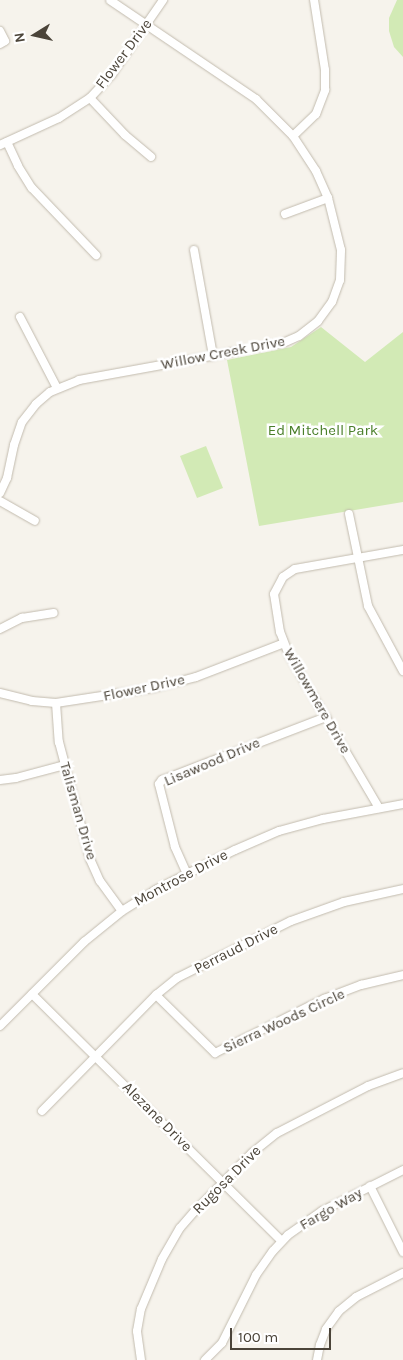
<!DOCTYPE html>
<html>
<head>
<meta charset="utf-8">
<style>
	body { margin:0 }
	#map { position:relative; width:403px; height:1360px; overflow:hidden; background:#f6f3ec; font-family:Karla,sans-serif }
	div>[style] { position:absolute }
	.green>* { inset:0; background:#d2eab5 }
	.roads { filter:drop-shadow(0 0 1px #c2bbae) drop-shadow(0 0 1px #c2bbae) }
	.minor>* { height:8px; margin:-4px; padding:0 4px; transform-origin:4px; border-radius:4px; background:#fff }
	span { translate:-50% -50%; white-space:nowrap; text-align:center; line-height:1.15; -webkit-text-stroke:5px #fff; paint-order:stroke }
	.street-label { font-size:15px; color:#4b4439 }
	.park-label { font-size:15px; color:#4a7f2a }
	.north { position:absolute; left:10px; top:10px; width:50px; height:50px; -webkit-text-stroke:4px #fff; paint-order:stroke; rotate:260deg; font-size:14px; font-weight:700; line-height:20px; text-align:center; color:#4b4439 }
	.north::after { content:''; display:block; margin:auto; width:18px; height:22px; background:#4b4439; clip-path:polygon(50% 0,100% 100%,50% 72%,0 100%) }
	.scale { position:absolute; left:230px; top:1328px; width:101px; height:22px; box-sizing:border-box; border:2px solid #4b4439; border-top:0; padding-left:6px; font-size:15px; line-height:18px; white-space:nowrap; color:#4b4439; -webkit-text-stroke:4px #fff; paint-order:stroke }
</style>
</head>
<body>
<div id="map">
	<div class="green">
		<i style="clip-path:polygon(397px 0,403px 0,403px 57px,394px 47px,389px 31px,389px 18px)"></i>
		<i style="clip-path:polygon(321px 327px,365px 362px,403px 332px,403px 502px,259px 526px,227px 360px,291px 347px)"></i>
		<i style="clip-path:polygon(206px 446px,223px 488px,197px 498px,180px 456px)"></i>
	</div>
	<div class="roads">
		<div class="minor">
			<i style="left:0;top:31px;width:11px;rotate:63deg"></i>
			<i style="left:5px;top:41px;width:6px;rotate:149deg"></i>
			<i style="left:90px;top:98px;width:51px;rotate:46.6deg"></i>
			<i style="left:125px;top:135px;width:34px;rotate:40deg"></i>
			<i style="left:293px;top:136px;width:32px;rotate:-44deg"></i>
			<i style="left:316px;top:114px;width:26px;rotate:-69deg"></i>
			<i style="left:325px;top:90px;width:20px;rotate:-90deg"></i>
			<i style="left:325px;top:70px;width:71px;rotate:-98.9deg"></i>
			<i style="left:7px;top:142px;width:26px;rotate:65deg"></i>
			<i style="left:18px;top:166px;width:26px;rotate:58deg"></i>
			<i style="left:32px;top:188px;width:93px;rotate:46.3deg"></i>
			<i style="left:0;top:145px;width:65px;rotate:-24.6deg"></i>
			<i style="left:59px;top:118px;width:37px;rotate:-33deg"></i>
			<i style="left:90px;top:98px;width:33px;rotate:-47deg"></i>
			<i style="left:112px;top:74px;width:90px;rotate:-55.4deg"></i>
			<i style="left:285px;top:214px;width:46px;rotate:-20.4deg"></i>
			<i style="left:194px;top:250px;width:108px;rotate:79.8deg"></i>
			<i style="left:20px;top:317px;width:80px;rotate:62.5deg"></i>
			<i style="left:0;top:493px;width:17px;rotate:-65deg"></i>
			<i style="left:7px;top:478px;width:34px;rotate:-78deg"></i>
			<i style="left:14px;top:445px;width:24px;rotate:-71deg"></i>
			<i style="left:22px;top:422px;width:23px;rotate:-52deg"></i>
			<i style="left:36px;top:404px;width:18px;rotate:-41deg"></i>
			<i style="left:50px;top:392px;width:31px;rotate:-22deg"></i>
			<i style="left:79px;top:380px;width:207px;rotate:-10.3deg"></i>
			<i style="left:283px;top:343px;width:17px;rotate:-24deg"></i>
			<i style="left:299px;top:336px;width:24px;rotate:-38deg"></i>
			<i style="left:318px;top:321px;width:24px;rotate:-54deg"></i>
			<i style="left:332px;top:302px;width:23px;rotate:-70deg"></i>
			<i style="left:340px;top:280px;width:30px;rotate:-88deg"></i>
			<i style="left:341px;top:250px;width:54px;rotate:-104deg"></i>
			<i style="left:328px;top:198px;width:30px;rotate:-114deg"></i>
			<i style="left:316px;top:171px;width:42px;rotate:-123.3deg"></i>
			<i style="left:293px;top:136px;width:52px;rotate:-135deg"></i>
			<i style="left:256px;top:99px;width:176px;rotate:-145.9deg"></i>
			<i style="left:0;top:501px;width:40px;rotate:29.7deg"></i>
			<i style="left:349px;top:514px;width:94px;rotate:78.3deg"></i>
			<i style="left:368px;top:606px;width:74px;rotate:61.7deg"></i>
			<i style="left:0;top:629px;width:25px;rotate:-27deg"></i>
			<i style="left:22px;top:618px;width:32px;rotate:-9deg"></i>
			<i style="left:0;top:693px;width:33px;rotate:14deg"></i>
			<i style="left:32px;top:701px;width:24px;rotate:5deg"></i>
			<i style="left:56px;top:703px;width:99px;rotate:-8.7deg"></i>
			<i style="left:154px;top:688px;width:43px;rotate:-14.7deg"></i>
			<i style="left:196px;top:677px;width:94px;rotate:-21.1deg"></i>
			<i style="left:56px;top:703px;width:39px;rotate:86deg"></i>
			<i style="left:59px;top:742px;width:121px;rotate:75.2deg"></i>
			<i style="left:90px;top:859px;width:24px;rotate:66deg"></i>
			<i style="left:100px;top:881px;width:37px;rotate:54deg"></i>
			<i style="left:0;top:780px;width:16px;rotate:-7deg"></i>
			<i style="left:16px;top:778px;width:51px;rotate:-14.9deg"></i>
			<i style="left:379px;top:808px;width:178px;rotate:-120.5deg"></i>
			<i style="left:289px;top:655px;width:25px;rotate:-111deg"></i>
			<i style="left:280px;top:632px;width:38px;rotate:-99deg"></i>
			<i style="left:274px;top:594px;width:19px;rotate:-62deg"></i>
			<i style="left:283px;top:577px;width:14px;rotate:-34deg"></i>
			<i style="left:295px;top:569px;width:110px;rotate:-10deg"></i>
			<i style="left:187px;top:874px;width:30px;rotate:-114deg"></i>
			<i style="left:175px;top:847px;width:65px;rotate:-104.3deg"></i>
			<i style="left:159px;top:784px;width:5px;rotate:-53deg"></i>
			<i style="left:162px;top:780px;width:176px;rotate:-21deg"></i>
			<i style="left:32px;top:994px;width:351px;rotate:44.7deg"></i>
			<i style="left:156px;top:995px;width:83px;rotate:44.5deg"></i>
			<i style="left:215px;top:1053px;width:122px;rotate:-26.4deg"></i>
			<i style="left:324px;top:999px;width:40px;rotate:-21deg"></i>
			<i style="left:361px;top:985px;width:43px;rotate:-13.4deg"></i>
			<i style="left:0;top:1026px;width:119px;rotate:-45deg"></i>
			<i style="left:84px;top:942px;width:49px;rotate:-39.2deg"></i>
			<i style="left:122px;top:911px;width:39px;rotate:-32deg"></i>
			<i style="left:155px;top:890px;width:89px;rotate:-26.6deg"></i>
			<i style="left:235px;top:850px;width:48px;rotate:-23.4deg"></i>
			<i style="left:279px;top:831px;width:46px;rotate:-15.3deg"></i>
			<i style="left:323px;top:819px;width:81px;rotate:-10.6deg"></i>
			<i style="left:42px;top:1111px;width:163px;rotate:-45.5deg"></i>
			<i style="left:156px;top:995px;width:27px;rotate:-39deg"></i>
			<i style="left:177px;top:978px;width:127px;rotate:-26.6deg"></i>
			<i style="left:291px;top:921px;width:56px;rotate:-19.7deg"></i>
			<i style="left:344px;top:902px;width:60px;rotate:-12.4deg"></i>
			<i style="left:370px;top:1186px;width:74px;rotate:63.4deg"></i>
			<i style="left:141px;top:1360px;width:29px;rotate:-98deg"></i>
			<i style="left:137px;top:1331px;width:22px;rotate:-80deg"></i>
			<i style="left:141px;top:1309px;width:54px;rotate:-67.2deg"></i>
			<i style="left:162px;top:1259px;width:36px;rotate:-60deg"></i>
			<i style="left:180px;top:1228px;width:21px;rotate:-49deg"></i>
			<i style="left:194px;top:1212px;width:83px;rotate:-45.5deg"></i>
			<i style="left:252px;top:1153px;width:32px;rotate:-39deg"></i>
			<i style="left:277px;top:1133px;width:102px;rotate:-27.3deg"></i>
			<i style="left:368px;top:1086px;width:37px;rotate:-20deg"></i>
			<i style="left:205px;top:1360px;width:24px;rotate:-45deg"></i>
			<i style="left:222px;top:1343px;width:76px;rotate:-63.4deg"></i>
			<i style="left:256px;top:1275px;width:29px;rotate:-55deg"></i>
			<i style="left:273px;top:1251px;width:22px;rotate:-47deg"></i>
			<i style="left:288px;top:1235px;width:42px;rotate:-35.2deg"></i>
			<i style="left:322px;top:1211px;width:91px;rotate:-26.8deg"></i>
			<i style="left:317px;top:1360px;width:15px;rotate:-79deg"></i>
			<i style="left:320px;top:1345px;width:17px;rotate:-69deg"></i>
			<i style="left:326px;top:1329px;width:22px;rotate:-54deg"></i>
			<i style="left:339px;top:1311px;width:22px;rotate:-39deg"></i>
			<i style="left:356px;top:1297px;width:53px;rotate:-27.1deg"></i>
		</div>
	</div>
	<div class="street-label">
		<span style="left:124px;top:54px;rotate:-53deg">Flower Drive</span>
		<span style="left:223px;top:353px;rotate:-11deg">Willow Creek Drive</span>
		<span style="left:144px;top:688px;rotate:-12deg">Flower Drive</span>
		<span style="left:317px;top:701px;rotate:60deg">Willowmere Drive</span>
		<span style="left:212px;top:762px;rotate:-23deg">Lisawood Drive</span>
		<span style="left:78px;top:811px;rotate:74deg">Talisman Drive</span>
		<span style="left:181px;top:878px;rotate:-28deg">Montrose Drive</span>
		<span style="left:236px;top:949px;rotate:-27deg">Perraud Drive</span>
		<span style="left:284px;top:1021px;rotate:-25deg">Sierra Woods Circle</span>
		<span style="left:157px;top:1117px;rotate:45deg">Alezane Drive</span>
		<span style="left:227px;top:1180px;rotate:-45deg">Rugosa Drive</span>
		<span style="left:331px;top:1209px;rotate:-30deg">Fargo Way</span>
	</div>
	<div class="park-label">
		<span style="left:323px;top:431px">Ed Mitchell Park</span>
	</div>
	<div class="north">N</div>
	<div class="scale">100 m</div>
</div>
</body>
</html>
